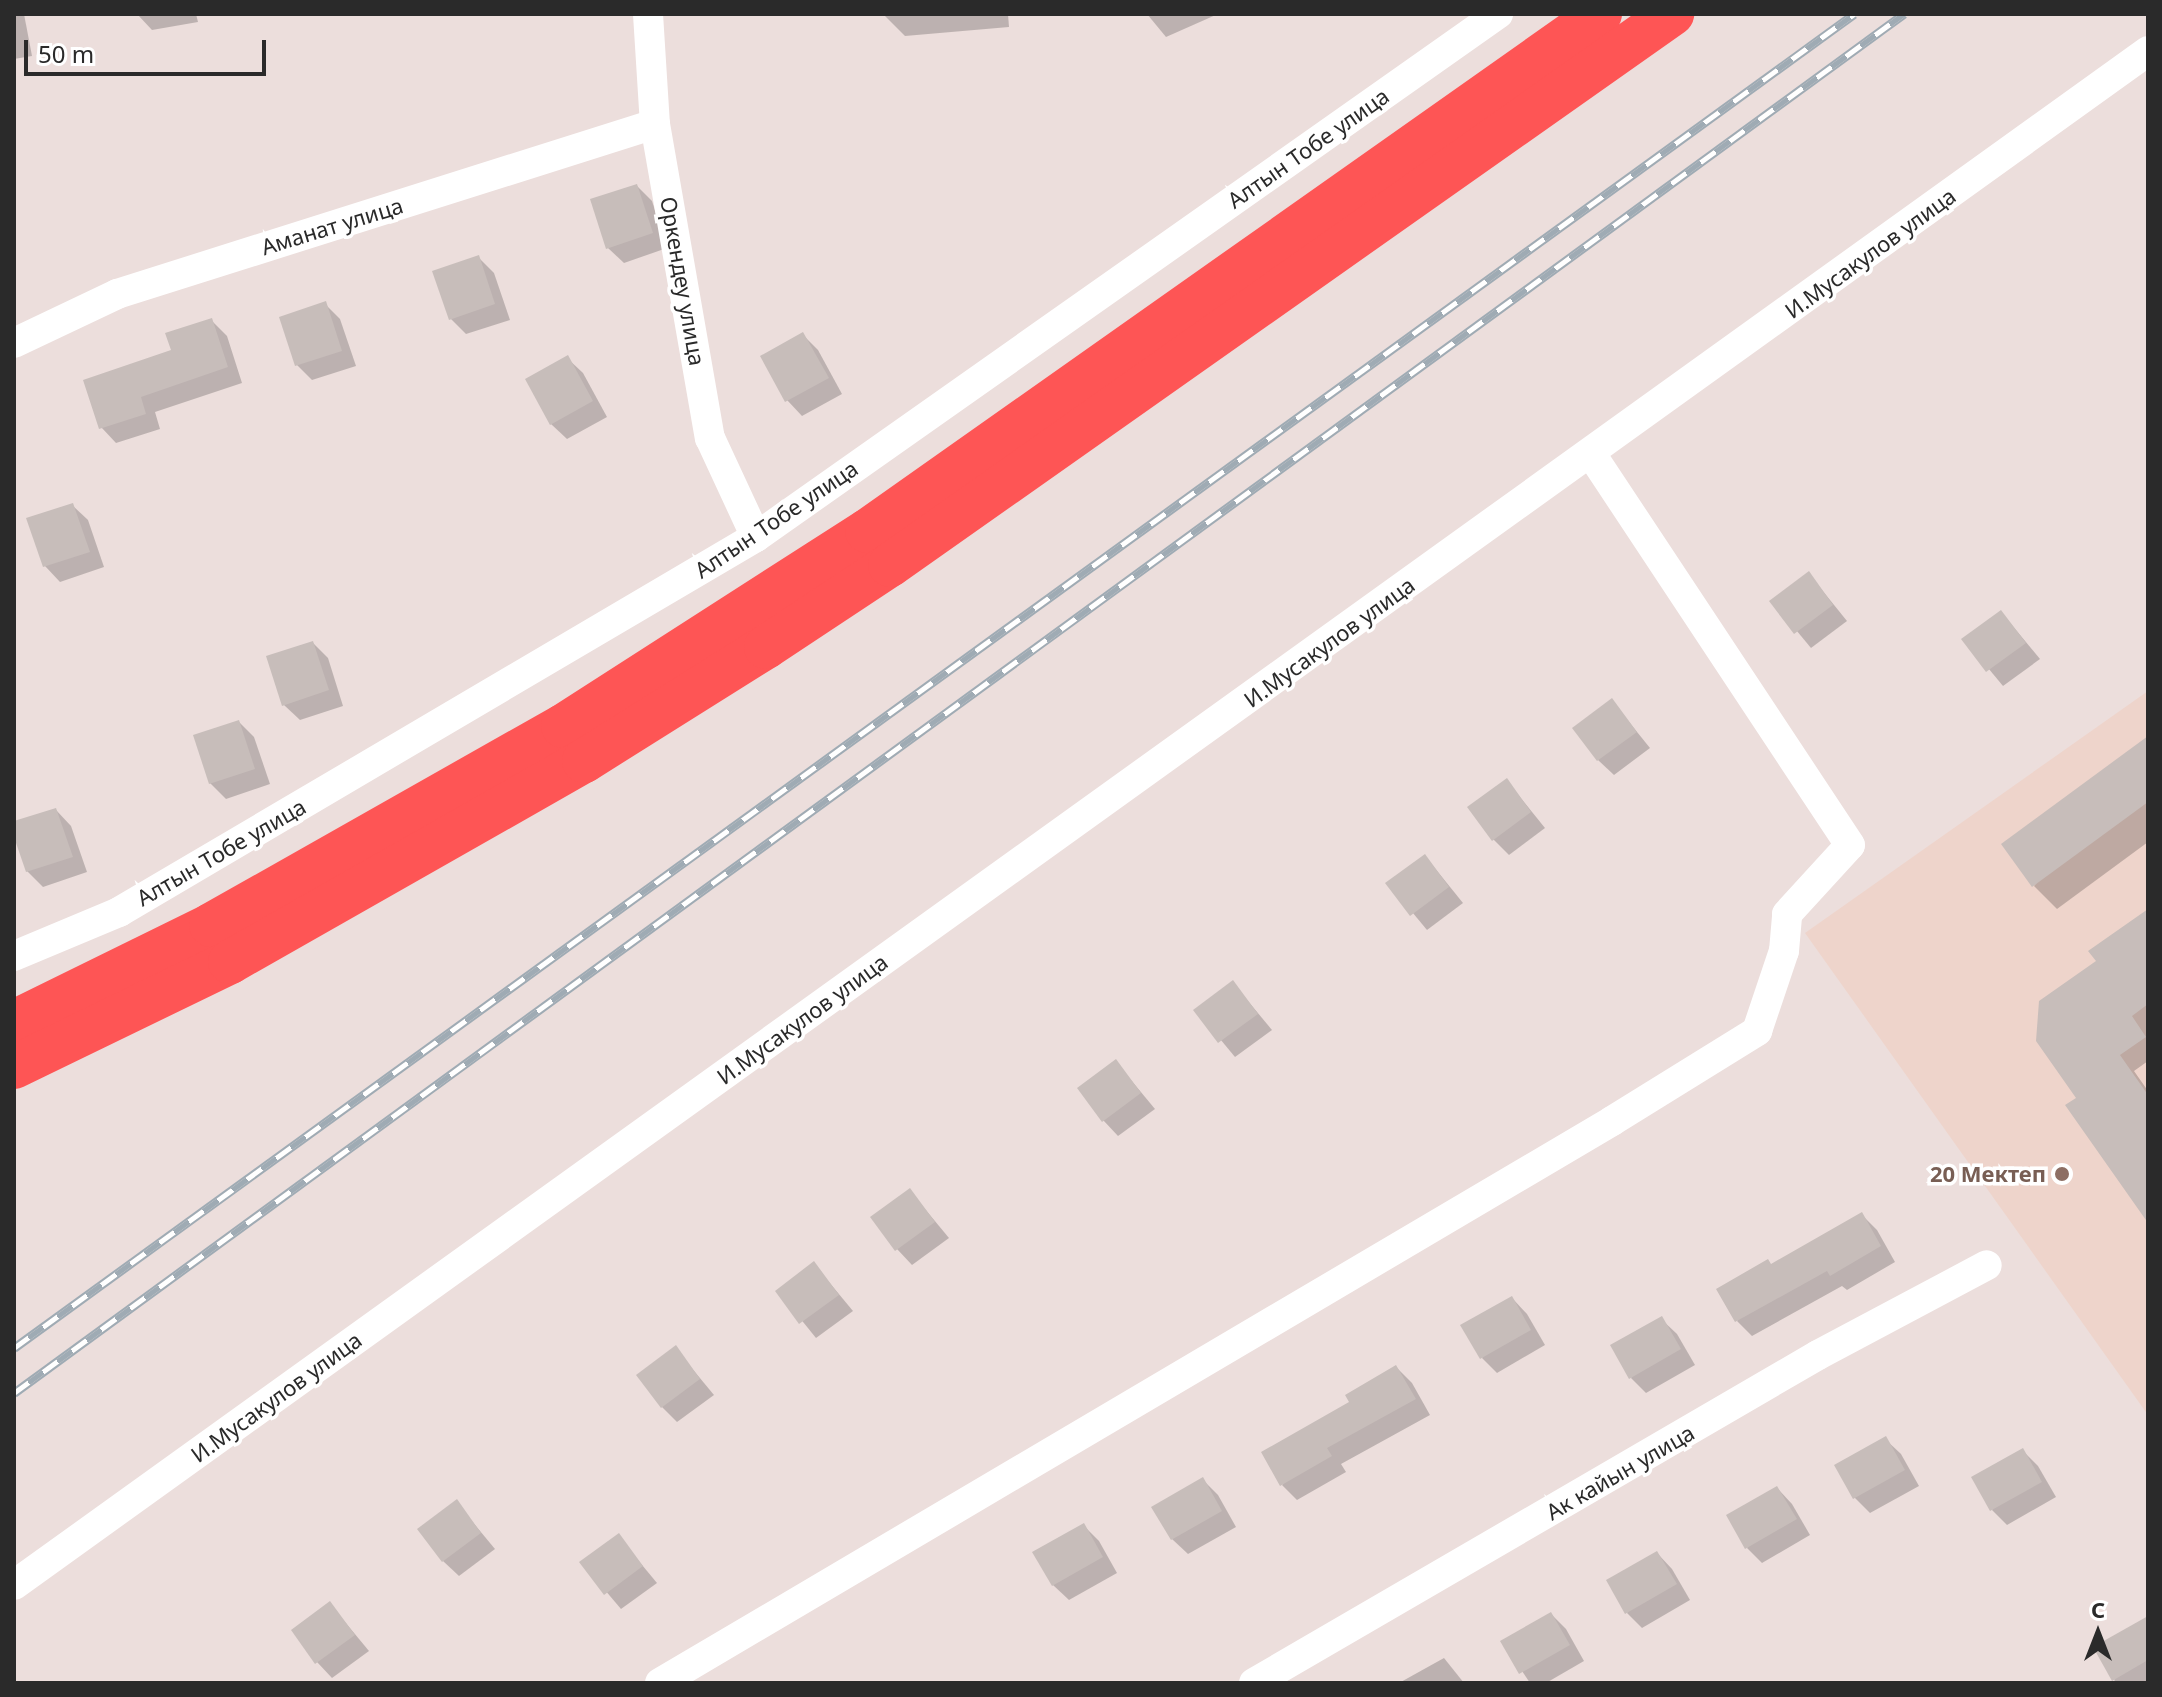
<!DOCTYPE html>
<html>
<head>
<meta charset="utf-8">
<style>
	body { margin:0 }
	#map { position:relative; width:2162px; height:1697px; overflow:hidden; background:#ecdedc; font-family:"Noto Sans",sans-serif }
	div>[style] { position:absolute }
	.education>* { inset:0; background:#eed4cb }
	.shadow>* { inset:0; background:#0003 }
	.building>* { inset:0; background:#c7bdba }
	.street>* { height:30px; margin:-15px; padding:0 15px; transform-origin:15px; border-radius:15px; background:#fff }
	.highway>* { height:44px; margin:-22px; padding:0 22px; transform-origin:22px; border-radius:22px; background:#fe5555 }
	.rail>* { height:9px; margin-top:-4.5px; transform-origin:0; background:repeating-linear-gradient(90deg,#fff 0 18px,#9fabb4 0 36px); box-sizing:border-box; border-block:2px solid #9fabb4 }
	.dots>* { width:22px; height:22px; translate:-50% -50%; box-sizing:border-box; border:4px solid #fff; border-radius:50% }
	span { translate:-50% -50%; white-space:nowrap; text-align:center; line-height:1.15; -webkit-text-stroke:7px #fff; paint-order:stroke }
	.street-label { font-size:22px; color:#2a2a2a }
	.education-label { font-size:22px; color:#785e54; font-weight:700 }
	.right { translate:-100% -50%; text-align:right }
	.frame { position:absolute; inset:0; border:16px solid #2a2a2a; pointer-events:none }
	.north { position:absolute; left:2058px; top:1593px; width:80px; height:80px; -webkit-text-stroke:6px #fff; paint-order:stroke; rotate:0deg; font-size:22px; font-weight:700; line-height:32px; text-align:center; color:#2a2a2a }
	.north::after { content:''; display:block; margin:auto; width:28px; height:36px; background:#2a2a2a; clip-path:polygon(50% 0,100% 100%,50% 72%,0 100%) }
	.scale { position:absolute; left:24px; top:40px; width:242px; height:36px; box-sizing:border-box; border:4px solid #2a2a2a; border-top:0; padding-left:10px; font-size:24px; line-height:28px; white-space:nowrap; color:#2a2a2a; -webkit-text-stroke:6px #fff; paint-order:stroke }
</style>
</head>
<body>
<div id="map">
	<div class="education">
		<i style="clip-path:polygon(2148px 691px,2148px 1415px,1805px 933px)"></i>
	</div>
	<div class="shadow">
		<i style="clip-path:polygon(14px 14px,24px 14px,32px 56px,14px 59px)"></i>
		<i style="clip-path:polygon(137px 14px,196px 14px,198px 22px,152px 30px)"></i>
		<i style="clip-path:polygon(883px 14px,1008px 14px,1009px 27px,905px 36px)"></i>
		<i style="clip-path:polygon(1147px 14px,1218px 14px,1166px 37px)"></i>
		<i style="clip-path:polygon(637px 186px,652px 201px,667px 248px,624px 263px,608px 248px)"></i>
		<i style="clip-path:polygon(478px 257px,494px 273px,510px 320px,466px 334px,451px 319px)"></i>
		<i style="clip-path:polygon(325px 304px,340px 319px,356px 366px,312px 380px,297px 365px)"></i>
		<i style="clip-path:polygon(211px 320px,227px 336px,242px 383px,155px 412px,160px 429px,116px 443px,101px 427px,173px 352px)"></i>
		<i style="clip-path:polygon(803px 335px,818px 350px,842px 394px,802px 416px,787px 400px)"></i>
		<i style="clip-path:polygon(567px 358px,583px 373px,607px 417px,567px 439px,551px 424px)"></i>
		<i style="clip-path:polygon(72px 505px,88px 520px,104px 567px,60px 582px,45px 566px)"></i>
		<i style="clip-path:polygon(1809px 574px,1847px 621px,1811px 648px,1772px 601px)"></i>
		<i style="clip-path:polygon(2001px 612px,2040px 659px,2003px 686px,1964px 639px)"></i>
		<i style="clip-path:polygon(313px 643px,328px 658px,343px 706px,300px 720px,284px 705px)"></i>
		<i style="clip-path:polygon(1612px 701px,1650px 748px,1614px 775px,1598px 760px)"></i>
		<i style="clip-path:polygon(239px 722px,254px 737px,270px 784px,226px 799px,210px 783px)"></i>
		<i style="clip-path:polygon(2148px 739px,2148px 842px,2057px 909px,2034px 886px)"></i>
		<i style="clip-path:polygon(1507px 781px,1545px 828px,1509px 855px,1493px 839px)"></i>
		<i style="clip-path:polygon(56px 810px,71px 826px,87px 872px,43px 887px,27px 871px,14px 824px)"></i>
		<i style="clip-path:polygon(1425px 856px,1463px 903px,1427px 930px,1388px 883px)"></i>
		<i style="clip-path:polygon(2148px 911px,2148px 1061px,2134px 1071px,2148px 1091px,2148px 1219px,2079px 1099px,2098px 961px)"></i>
		<i style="clip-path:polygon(1233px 983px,1272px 1030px,1235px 1057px,1196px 1010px)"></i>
		<i style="clip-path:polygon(1116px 1062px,1155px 1109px,1118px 1136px,1103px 1120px)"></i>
		<i style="clip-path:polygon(910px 1191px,949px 1238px,912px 1265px,897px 1249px)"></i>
		<i style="clip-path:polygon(1862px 1215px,1877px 1230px,1895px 1262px,1847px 1290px,1842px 1286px,1752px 1336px,1737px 1321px,1772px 1266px)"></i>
		<i style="clip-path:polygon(814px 1264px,853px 1311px,816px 1338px,778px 1291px)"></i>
		<i style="clip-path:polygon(1512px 1298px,1527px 1314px,1545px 1345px,1497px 1373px,1482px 1358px)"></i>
		<i style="clip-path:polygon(1661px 1319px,1677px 1334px,1695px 1365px,1646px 1393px,1631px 1378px)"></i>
		<i style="clip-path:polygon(675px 1348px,714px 1395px,677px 1422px,662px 1407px)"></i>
		<i style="clip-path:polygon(1396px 1367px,1412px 1383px,1430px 1415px,1341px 1464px,1346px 1472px,1297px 1500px,1282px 1485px,1352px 1403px)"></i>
		<i style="clip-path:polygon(1885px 1439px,1901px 1454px,1919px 1486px,1870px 1513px,1855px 1498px,1837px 1466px)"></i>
		<i style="clip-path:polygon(2022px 1450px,2038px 1466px,2056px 1497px,2007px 1525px,1992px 1510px)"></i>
		<i style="clip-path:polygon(1203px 1480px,1218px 1495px,1236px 1527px,1188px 1554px,1172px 1539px)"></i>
		<i style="clip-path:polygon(1777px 1488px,1792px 1504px,1810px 1535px,1762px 1563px,1747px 1548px)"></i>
		<i style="clip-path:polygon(456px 1502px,495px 1549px,459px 1576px,443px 1561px)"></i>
		<i style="clip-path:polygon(1084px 1526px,1099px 1541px,1117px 1573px,1069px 1600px,1053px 1585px)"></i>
		<i style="clip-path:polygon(618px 1536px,657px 1583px,621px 1609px,582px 1563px)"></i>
		<i style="clip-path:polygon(1657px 1553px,1672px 1569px,1690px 1600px,1642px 1628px,1627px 1613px)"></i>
		<i style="clip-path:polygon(330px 1604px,369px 1651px,332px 1678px,317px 1662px)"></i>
		<i style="clip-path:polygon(1551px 1614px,1566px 1629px,1584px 1661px,1546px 1683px,1530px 1683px,1502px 1641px)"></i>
		<i style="clip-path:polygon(2148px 1624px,2148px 1683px,2117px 1683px,2114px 1680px)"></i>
		<i style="clip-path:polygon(1444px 1658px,1464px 1683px,1399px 1683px)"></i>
	</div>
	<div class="building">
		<i style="clip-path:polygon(637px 184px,653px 233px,606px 249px,590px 199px)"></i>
		<i style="clip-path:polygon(479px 255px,495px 304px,449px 320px,432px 271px)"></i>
		<i style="clip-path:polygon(326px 301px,342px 351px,295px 366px,279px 317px)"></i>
		<i style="clip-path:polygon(212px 318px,228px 367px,141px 397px,146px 414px,99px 429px,83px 380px,171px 350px,165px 333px)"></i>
		<i style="clip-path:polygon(803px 332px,829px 378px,785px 402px,760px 356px)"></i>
		<i style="clip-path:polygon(568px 355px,593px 401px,550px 425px,525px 379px)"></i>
		<i style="clip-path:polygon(73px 503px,90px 552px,43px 567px,26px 518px)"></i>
		<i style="clip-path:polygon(1809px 571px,1833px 605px,1794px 634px,1769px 601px)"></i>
		<i style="clip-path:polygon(2001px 610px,2026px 643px,1986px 672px,1961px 639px)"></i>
		<i style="clip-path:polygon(313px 641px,329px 690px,282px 706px,266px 656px)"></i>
		<i style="clip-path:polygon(1612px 698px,1637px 732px,1597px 761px,1572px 728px)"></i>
		<i style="clip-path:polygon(239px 720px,255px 769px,209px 784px,193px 735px)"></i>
		<i style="clip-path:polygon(2148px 736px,2148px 802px,2032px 887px,2001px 844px)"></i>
		<i style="clip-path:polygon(1507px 778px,1531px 812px,1492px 841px,1467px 807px)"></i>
		<i style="clip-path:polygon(56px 808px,73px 857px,26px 872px,14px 837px,14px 821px)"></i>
		<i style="clip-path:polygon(1425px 854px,1449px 887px,1410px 916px,1385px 883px)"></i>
		<i style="clip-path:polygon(2148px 909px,2148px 1004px,2132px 1016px,2146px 1037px,2120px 1055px,2148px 1095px,2148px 1223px,2065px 1105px,2076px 1098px,2036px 1041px,2039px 1001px,2096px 961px,2088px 951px)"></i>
		<i style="clip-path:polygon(1233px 980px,1258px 1014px,1218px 1043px,1193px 1010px)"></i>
		<i style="clip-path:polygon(1116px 1059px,1141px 1093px,1102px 1122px,1077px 1088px)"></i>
		<i style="clip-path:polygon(910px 1188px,935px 1222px,895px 1251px,870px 1217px)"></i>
		<i style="clip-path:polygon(1862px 1212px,1881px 1246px,1830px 1276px,1827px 1271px,1735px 1322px,1716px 1289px,1768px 1259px,1771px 1264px)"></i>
		<i style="clip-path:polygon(814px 1261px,839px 1295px,799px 1324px,775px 1291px)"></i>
		<i style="clip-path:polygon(1512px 1296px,1531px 1330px,1480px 1359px,1460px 1325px)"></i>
		<i style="clip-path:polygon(1662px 1316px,1681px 1349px,1629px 1379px,1610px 1345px)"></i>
		<i style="clip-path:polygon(676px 1345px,700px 1379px,661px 1408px,636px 1375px)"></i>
		<i style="clip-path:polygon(1396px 1365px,1416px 1399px,1327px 1448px,1332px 1456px,1280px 1486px,1261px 1452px,1349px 1402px,1345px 1395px)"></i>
		<i style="clip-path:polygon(1886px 1436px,1905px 1470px,1853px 1499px,1834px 1465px)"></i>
		<i style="clip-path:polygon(2023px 1448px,2042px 1482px,1990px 1511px,1971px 1477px)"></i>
		<i style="clip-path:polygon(1203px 1477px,1222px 1511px,1171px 1540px,1151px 1507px)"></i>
		<i style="clip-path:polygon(1777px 1486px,1797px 1519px,1745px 1549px,1726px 1515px)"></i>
		<i style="clip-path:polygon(457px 1499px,481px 1533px,442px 1562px,417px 1529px)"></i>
		<i style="clip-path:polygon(1084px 1523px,1103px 1557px,1052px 1586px,1032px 1552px)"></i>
		<i style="clip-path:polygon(619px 1533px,643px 1566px,604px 1595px,579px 1562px)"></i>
		<i style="clip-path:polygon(1657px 1551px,1677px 1584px,1625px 1614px,1606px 1580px)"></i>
		<i style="clip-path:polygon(330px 1601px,355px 1635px,315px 1664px,291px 1630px)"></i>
		<i style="clip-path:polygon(1551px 1612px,1570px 1645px,1519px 1674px,1500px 1641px)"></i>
		<i style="clip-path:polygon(2148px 1616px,2148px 1660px,2112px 1681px,2093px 1647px)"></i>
	</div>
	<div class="street">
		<i style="left:648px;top:14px;width:110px;rotate:86.4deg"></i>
		<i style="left:655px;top:124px;width:319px;rotate:80.1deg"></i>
		<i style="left:710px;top:438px;width:109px;rotate:65.1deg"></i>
		<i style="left:14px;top:343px;width:114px;rotate:-25.4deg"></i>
		<i style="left:117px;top:294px;width:564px;rotate:-17.54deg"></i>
		<i style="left:14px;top:956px;width:114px;rotate:-22.7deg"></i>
		<i style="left:119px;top:912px;width:739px;rotate:-30.49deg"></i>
		<i style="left:756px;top:537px;width:908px;rotate:-35.18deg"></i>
		<i style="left:14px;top:1585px;width:2628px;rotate:-35.71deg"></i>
		<i style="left:660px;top:1683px;width:1106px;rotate:-30.55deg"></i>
		<i style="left:1612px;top:1121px;width:171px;rotate:-31.8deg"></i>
		<i style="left:1757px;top:1031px;width:84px;rotate:-71.4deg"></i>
		<i style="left:1784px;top:951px;width:37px;rotate:-85deg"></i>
		<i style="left:1787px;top:914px;width:93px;rotate:-47.6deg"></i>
		<i style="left:1850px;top:845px;width:469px;rotate:-123.5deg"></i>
		<i style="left:1254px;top:1683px;width:652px;rotate:-30.18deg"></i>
		<i style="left:1818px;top:1355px;width:191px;rotate:-28deg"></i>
	</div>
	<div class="highway">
		<i style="left:14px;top:1022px;width:220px;rotate:-26.2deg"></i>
		<i style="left:211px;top:925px;width:404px;rotate:-29.5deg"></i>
		<i style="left:563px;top:726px;width:361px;rotate:-32.7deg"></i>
		<i style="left:867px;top:531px;width:897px;rotate:-35.2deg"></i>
		<i style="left:14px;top:1067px;width:240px;rotate:-25.9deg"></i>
		<i style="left:230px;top:962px;width:407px;rotate:-29.6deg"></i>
		<i style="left:584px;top:761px;width:215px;rotate:-32.1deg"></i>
		<i style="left:766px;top:647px;width:149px;rotate:-33.5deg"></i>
		<i style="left:890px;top:565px;width:957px;rotate:-35.17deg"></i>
	</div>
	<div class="rail">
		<i style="left:14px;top:1348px;width:2273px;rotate:-35.94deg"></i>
		<i style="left:14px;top:1393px;width:2340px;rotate:-36.12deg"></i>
	</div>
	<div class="dots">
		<i style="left:2062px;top:1174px;background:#8d6e63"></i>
	</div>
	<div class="street-label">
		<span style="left:1308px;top:148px;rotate:-35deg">Алтын Тобе улица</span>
		<span style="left:332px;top:226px;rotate:-17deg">Аманат улица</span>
		<span style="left:1870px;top:253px;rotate:-36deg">И.Мусакулов улица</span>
		<span style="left:683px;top:281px;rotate:80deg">Оркендеу улица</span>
		<span style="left:776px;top:519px;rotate:-34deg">Алтын Тобе улица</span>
		<span style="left:1329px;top:642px;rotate:-36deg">И.Мусакулов улица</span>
		<span style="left:221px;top:852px;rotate:-30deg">Алтын Тобе улица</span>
		<span style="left:802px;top:1019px;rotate:-36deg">И.Мусакулов улица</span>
		<span style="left:276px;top:1397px;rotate:-36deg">И.Мусакулов улица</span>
		<span style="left:1620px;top:1472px;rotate:-30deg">Ак кайын улица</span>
	</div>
	<div class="education-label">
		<span class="right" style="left:2046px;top:1174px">20 Мектеп</span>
	</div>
	<div class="frame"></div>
	<div class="north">С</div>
	<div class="scale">50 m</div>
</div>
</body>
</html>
